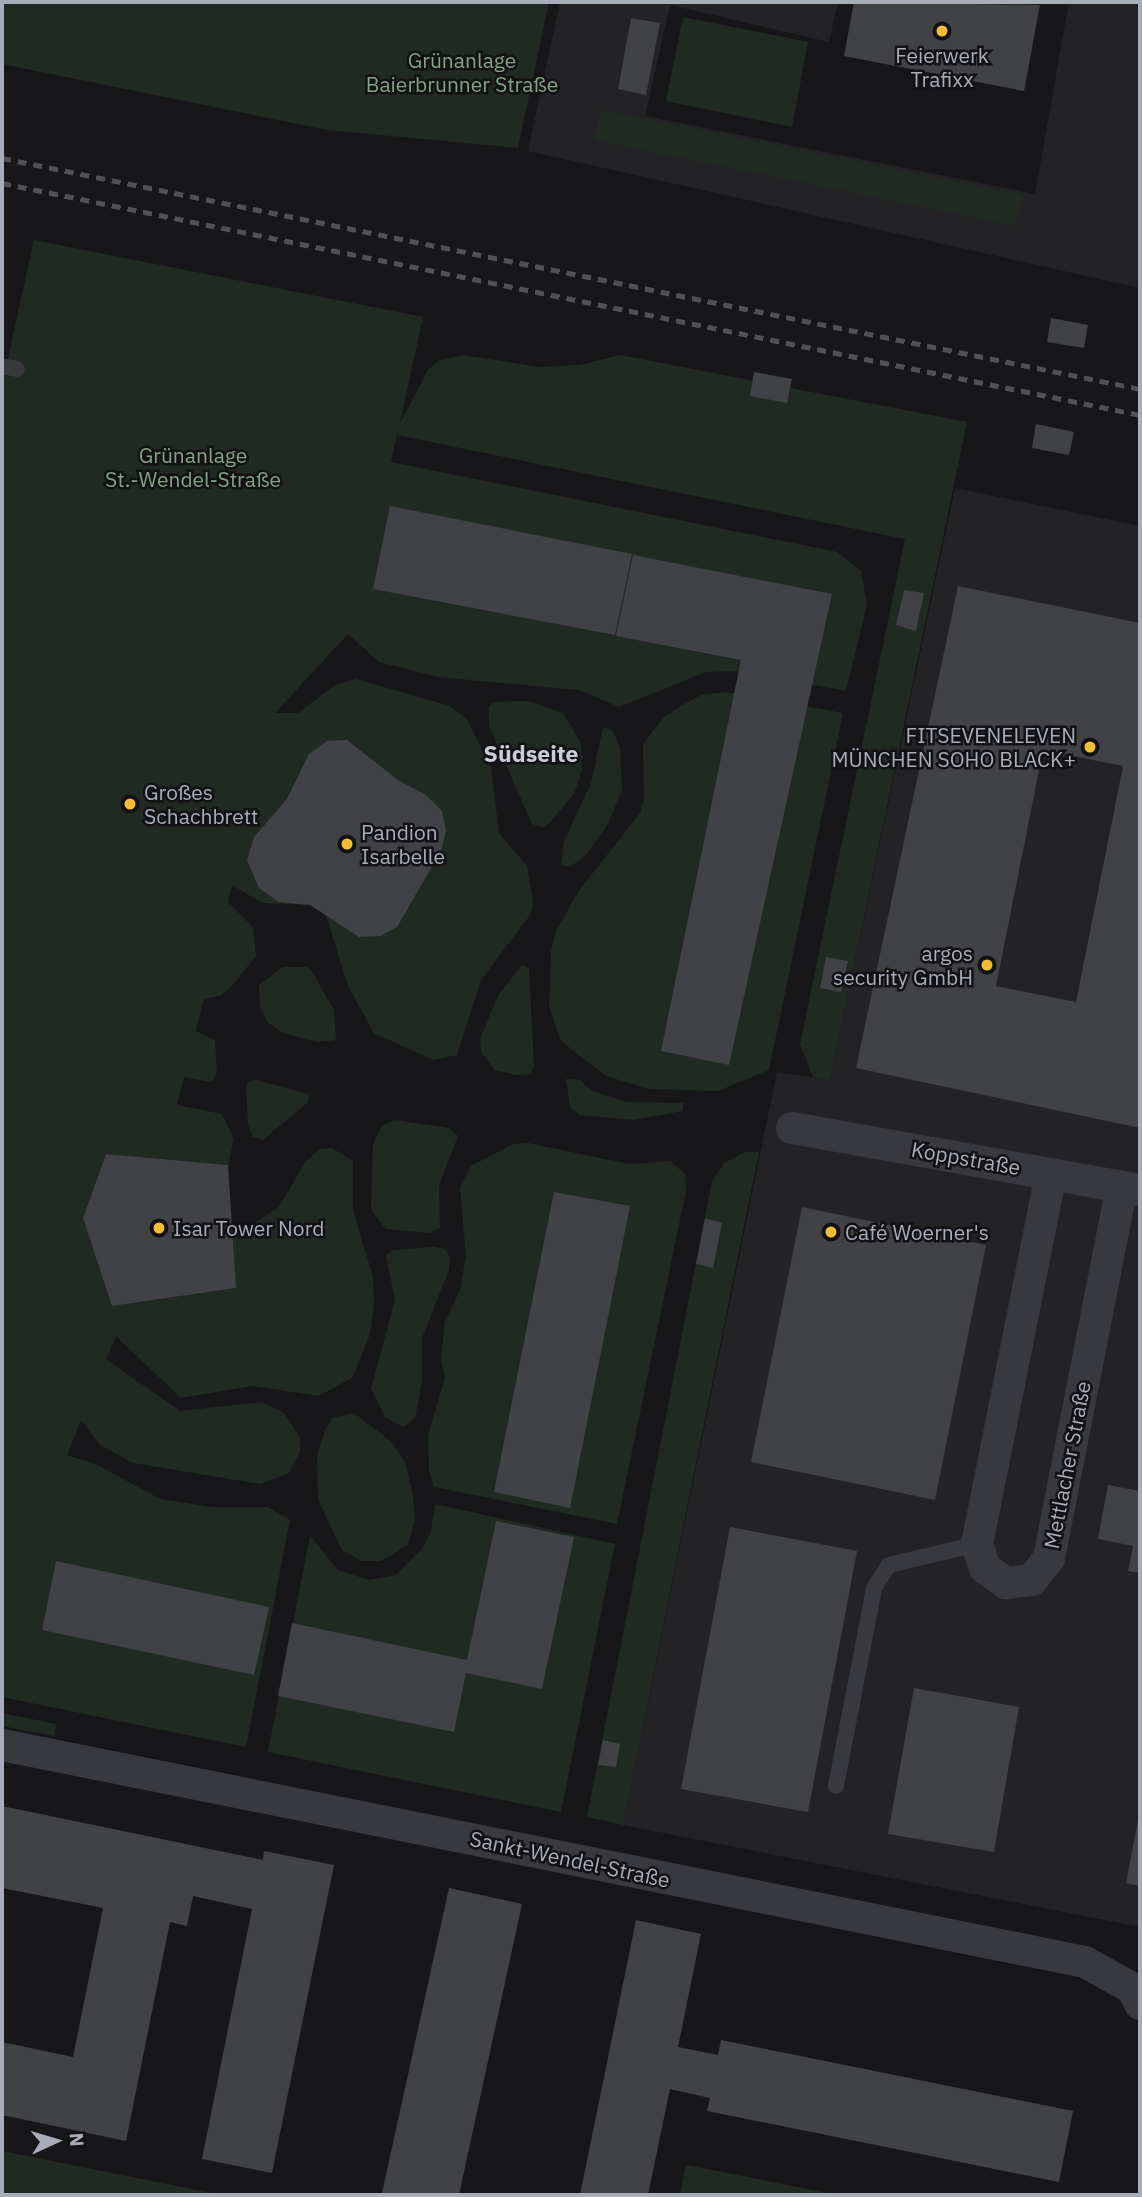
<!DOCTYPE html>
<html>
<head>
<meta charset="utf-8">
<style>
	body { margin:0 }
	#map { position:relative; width:1142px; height:2197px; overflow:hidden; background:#171719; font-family:"IBM Plex Sans",sans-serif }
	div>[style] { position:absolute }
	.built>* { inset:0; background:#232326 }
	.green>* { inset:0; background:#212923 }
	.building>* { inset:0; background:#414246 }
	.lane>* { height:16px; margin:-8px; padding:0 8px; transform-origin:8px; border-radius:8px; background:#38393e }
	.street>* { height:32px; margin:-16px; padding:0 16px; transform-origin:16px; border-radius:16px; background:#38393e }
	.rail>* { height:5px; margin-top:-2.5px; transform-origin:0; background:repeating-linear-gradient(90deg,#4f5157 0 9px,transparent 0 16px) }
	.dots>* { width:19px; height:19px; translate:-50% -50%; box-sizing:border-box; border:4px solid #121214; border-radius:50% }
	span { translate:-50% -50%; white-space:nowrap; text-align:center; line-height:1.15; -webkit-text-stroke:5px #121214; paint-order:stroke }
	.poi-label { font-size:21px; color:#a9adb9 }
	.right { translate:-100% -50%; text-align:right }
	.left { translate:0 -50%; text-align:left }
	.park-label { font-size:21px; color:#80a484 }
	.street-label { font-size:21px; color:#a9adb9 }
	.neighbourhood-label { font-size:23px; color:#cacdd5; font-weight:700 }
	.frame { position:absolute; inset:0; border:4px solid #a9adb9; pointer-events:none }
	.north { position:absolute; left:21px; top:2106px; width:70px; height:70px; -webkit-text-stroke:5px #121214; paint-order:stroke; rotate:86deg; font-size:19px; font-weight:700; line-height:28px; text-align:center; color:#a9adb9 }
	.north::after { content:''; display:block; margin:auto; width:24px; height:32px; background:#a9adb9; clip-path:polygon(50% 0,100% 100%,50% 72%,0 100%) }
</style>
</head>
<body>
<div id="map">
	<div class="built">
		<i style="clip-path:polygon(560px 2px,838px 2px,829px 42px,670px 5px,645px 116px,1035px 194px,1069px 2px,1140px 2px,1140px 288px,528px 151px)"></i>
		<i style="clip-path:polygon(955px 488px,1140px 526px,1140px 1927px,623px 1825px,777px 1072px,830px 1080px)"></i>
	</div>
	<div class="green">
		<i style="clip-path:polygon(2px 2px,549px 2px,518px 148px,327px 130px,2px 64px)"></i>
		<i style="clip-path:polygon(683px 17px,808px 42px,792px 127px,666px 101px)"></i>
		<i style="clip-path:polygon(601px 110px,1023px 195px,1016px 226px,594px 140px)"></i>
		<i style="clip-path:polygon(34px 240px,423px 317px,400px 423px,428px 370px,438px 361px,463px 355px,540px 367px,580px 365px,620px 355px,967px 422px,830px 1080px,813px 1077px,800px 1044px,905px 539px,397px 435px,391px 462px,837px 552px,861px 571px,867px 604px,846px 691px,739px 671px,706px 672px,619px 707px,579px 690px,438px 677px,379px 662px,348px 634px,275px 713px,298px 713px,335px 685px,356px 679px,450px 706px,467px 719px,491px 767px,499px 833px,527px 866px,533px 902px,531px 914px,481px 980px,457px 1055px,433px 1060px,374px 1033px,348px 986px,326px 915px,310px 905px,262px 903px,232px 885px,228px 902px,253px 927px,256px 956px,231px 987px,220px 996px,204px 999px,196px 1031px,215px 1040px,217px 1072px,212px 1082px,184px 1077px,177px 1105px,222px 1114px,234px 1139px,228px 1165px,106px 1154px,83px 1218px,112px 1306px,236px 1288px,232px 1237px,278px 1208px,306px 1161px,320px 1149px,332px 1148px,353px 1161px,353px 1210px,373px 1277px,374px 1305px,370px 1334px,353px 1377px,319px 1396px,253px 1386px,181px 1398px,116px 1336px,106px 1359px,180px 1411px,261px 1402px,284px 1413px,300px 1437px,300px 1452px,289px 1473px,261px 1484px,133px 1463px,100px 1445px,81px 1420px,67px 1455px,98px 1465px,160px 1499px,211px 1507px,268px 1507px,290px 1520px,246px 1747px,2px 1697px,2px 385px)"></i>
		<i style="clip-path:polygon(726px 692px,843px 713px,769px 1070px,718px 1091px,649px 1089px,606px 1076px,561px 1041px,549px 1006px,551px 951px,556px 931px,578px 892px,640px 813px,644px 799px,643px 744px,664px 717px,681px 706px,701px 695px)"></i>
		<i style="clip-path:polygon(528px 701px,563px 713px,581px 743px,582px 770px,574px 794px,545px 828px,532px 824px,489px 726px,489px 707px,494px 702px)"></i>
		<i style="clip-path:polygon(603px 727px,613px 731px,620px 748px,622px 790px,608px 824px,586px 855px,570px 867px,561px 865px,564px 841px,591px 783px)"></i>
		<i style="clip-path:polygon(522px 965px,529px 968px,534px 1065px,531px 1074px,516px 1075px,495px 1070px,481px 1052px,480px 1039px,498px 995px)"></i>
		<i style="clip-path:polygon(283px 967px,307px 967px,313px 973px,334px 1010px,336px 1040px,317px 1042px,283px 1033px,267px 1022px,260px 1007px,259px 985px)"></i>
		<i style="clip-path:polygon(566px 1079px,580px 1080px,592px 1091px,627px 1102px,683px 1103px,683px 1111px,633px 1120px,580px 1115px,570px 1107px)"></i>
		<i style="clip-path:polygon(256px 1080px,309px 1094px,308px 1102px,263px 1140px,253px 1137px,248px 1124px,246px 1088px,248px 1082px)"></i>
		<i style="clip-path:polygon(394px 1120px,449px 1128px,458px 1136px,439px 1185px,440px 1228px,429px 1233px,386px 1229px,371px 1210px,373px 1144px,382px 1126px)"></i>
		<i style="clip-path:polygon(528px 1143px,629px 1164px,670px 1161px,685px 1174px,686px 1191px,617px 1524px,434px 1487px,429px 1471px,428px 1435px,445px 1378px,441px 1358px,445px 1322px,460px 1290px,466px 1256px,460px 1188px,471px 1166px,513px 1144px)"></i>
		<i style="clip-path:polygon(745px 1152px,759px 1152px,623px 1825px,587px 1817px,712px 1182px,724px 1163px)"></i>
		<i style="clip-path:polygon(434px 1247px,445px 1249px,450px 1257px,449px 1270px,422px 1338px,422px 1382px,415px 1418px,404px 1427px,385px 1417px,371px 1389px,395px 1300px,386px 1255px,393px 1250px)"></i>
		<i style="clip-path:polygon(354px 1413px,392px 1442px,406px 1464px,413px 1496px,415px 1520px,408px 1545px,381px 1561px,361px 1561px,342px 1550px,318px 1500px,317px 1456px,325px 1430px,332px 1418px)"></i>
		<i style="clip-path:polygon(435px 1504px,615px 1544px,561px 1812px,268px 1752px,310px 1536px,338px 1570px,369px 1580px,396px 1575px,422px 1549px,431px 1531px)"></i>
		<i style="clip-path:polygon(2px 1713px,56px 1724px,54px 1736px,2px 1726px)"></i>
		<i style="clip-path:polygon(2px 2151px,222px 2195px,2px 2195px)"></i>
		<i style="clip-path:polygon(686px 2165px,687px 2165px,838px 2195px,680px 2195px)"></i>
	</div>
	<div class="building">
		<i style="clip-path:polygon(854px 2px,1040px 5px,1024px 91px,844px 56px)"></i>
		<i style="clip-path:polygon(631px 18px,660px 23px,646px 95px,618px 89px)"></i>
		<i style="clip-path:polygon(1051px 318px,1088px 325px,1084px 348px,1047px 342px)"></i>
		<i style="clip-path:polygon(754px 372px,792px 379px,787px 403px,750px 396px)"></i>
		<i style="clip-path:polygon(1036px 424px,1074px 432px,1069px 455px,1032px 448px)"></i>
		<i style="clip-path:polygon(390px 506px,632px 554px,615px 635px,373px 589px)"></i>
		<i style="clip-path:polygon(633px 555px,832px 594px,729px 1065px,661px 1051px,741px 660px,616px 636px)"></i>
		<i style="clip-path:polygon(evenodd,958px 586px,1140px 623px,1140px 1128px,856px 1068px,958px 586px,1043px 750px,1123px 766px,1076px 1002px,996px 986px,1043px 750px)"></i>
		<i style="clip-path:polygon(904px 590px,924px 593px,916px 631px,896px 625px)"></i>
		<i style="clip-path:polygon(347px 740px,398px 780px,426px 795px,442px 811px,446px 830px,441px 851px,397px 927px,380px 936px,359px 937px,310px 905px,279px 902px,259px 888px,247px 860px,254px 837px,287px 799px,309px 754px,327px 741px)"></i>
		<i style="clip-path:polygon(826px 957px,848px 961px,841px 992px,820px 988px)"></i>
		<i style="clip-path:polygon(106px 1154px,228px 1165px,236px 1288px,112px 1306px,83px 1218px)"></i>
		<i style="clip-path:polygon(554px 1192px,630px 1206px,570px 1508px,494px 1492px)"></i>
		<i style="clip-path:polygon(802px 1207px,986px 1245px,935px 1500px,751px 1462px)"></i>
		<i style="clip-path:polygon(705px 1218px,722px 1223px,713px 1268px,696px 1264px)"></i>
		<i style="clip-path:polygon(1108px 1485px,1140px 1491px,1140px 1573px,1128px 1571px,1133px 1546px,1098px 1539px)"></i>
		<i style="clip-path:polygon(496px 1521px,574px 1537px,542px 1689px,466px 1673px,454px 1732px,278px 1696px,292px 1623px,467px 1660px)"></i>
		<i style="clip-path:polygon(730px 1527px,857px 1551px,808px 1812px,681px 1789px)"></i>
		<i style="clip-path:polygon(56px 1561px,269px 1607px,254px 1675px,42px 1630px)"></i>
		<i style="clip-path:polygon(914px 1688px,1019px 1707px,994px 1852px,888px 1834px)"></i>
		<i style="clip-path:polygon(603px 1740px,620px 1744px,616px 1767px,598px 1765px)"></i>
		<i style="clip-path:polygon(2px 1806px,263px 1860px,264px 1851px,334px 1865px,272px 2173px,202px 2159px,252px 1909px,193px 1896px,187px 1926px,170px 1922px,126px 2141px,2px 2115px,2px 2042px,73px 2057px,103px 1908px,2px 1888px)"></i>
		<i style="clip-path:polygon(1139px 1815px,1140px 1815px,1140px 1886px,1126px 1883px)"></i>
		<i style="clip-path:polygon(449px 1888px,522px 1904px,459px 2195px,393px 2195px,382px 2193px)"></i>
		<i style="clip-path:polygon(636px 1920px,701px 1934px,678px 2047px,718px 2055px,721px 2040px,1073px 2111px,1059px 2182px,707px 2111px,710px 2098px,670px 2089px,648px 2195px,580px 2195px)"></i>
	</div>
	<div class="lane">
		<i style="left:2px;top:366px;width:15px;rotate:11deg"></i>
		<i style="left:836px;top:1786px;width:202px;rotate:-79.1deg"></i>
		<i style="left:874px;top:1588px;width:27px;rotate:-57deg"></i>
		<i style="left:889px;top:1565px;width:90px;rotate:-13.4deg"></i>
	</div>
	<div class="street">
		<i style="left:792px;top:1128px;width:353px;rotate:10.1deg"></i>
		<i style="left:1051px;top:1174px;width:377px;rotate:101.3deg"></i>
		<i style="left:977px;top:1544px;width:25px;rotate:72deg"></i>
		<i style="left:985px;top:1568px;width:26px;rotate:36deg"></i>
		<i style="left:1006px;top:1583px;width:26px;rotate:-7deg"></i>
		<i style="left:1032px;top:1580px;width:28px;rotate:-52deg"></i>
		<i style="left:1049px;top:1558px;width:378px;rotate:-78.9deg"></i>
		<i style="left:2px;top:1745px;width:1105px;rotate:11.33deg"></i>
		<i style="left:1085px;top:1962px;width:54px;rotate:29deg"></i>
		<i style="left:1132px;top:1988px;width:18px;rotate:63deg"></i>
	</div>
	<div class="rail">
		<i style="left:2px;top:158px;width:1161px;rotate:11.47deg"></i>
		<i style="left:2px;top:183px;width:1161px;rotate:11.52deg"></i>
	</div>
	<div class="dots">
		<i style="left:942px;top:31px;background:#f3be35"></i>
		<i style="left:1090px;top:747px;background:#f3be35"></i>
		<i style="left:130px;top:804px;background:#f3be35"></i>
		<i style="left:347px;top:844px;background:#f3be35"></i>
		<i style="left:987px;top:965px;background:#f3be35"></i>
		<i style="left:159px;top:1228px;background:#f3be35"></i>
		<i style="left:831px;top:1232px;background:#f3be35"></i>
	</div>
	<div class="poi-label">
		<span style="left:942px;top:67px">Feierwerk<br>Trafixx</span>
		<span class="right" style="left:1076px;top:747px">FITSEVENELEVEN<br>MÜNCHEN SOHO BLACK+</span>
		<span class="left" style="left:144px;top:804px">Großes<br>Schachbrett</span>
		<span class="left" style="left:361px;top:844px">Pandion<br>Isarbelle</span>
		<span class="right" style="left:973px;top:965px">argos<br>security GmbH</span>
		<span class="left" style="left:173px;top:1228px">Isar Tower Nord</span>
		<span class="left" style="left:845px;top:1232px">Café Woerner's</span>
	</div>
	<div class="park-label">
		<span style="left:462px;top:72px">Grünanlage<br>Baierbrunner Straße</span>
		<span style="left:193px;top:467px">Grünanlage<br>St.-Wendel-Straße</span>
	</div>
	<div class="street-label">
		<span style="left:966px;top:1158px;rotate:10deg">Koppstraße</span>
		<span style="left:1067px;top:1465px;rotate:-79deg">Mettlacher Straße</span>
		<span style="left:570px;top:1859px;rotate:12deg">Sankt-Wendel-Straße</span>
	</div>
	<div class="neighbourhood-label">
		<span style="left:531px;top:753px">Südseite</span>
	</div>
	<div class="frame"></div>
	<div class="north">N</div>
</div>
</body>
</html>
